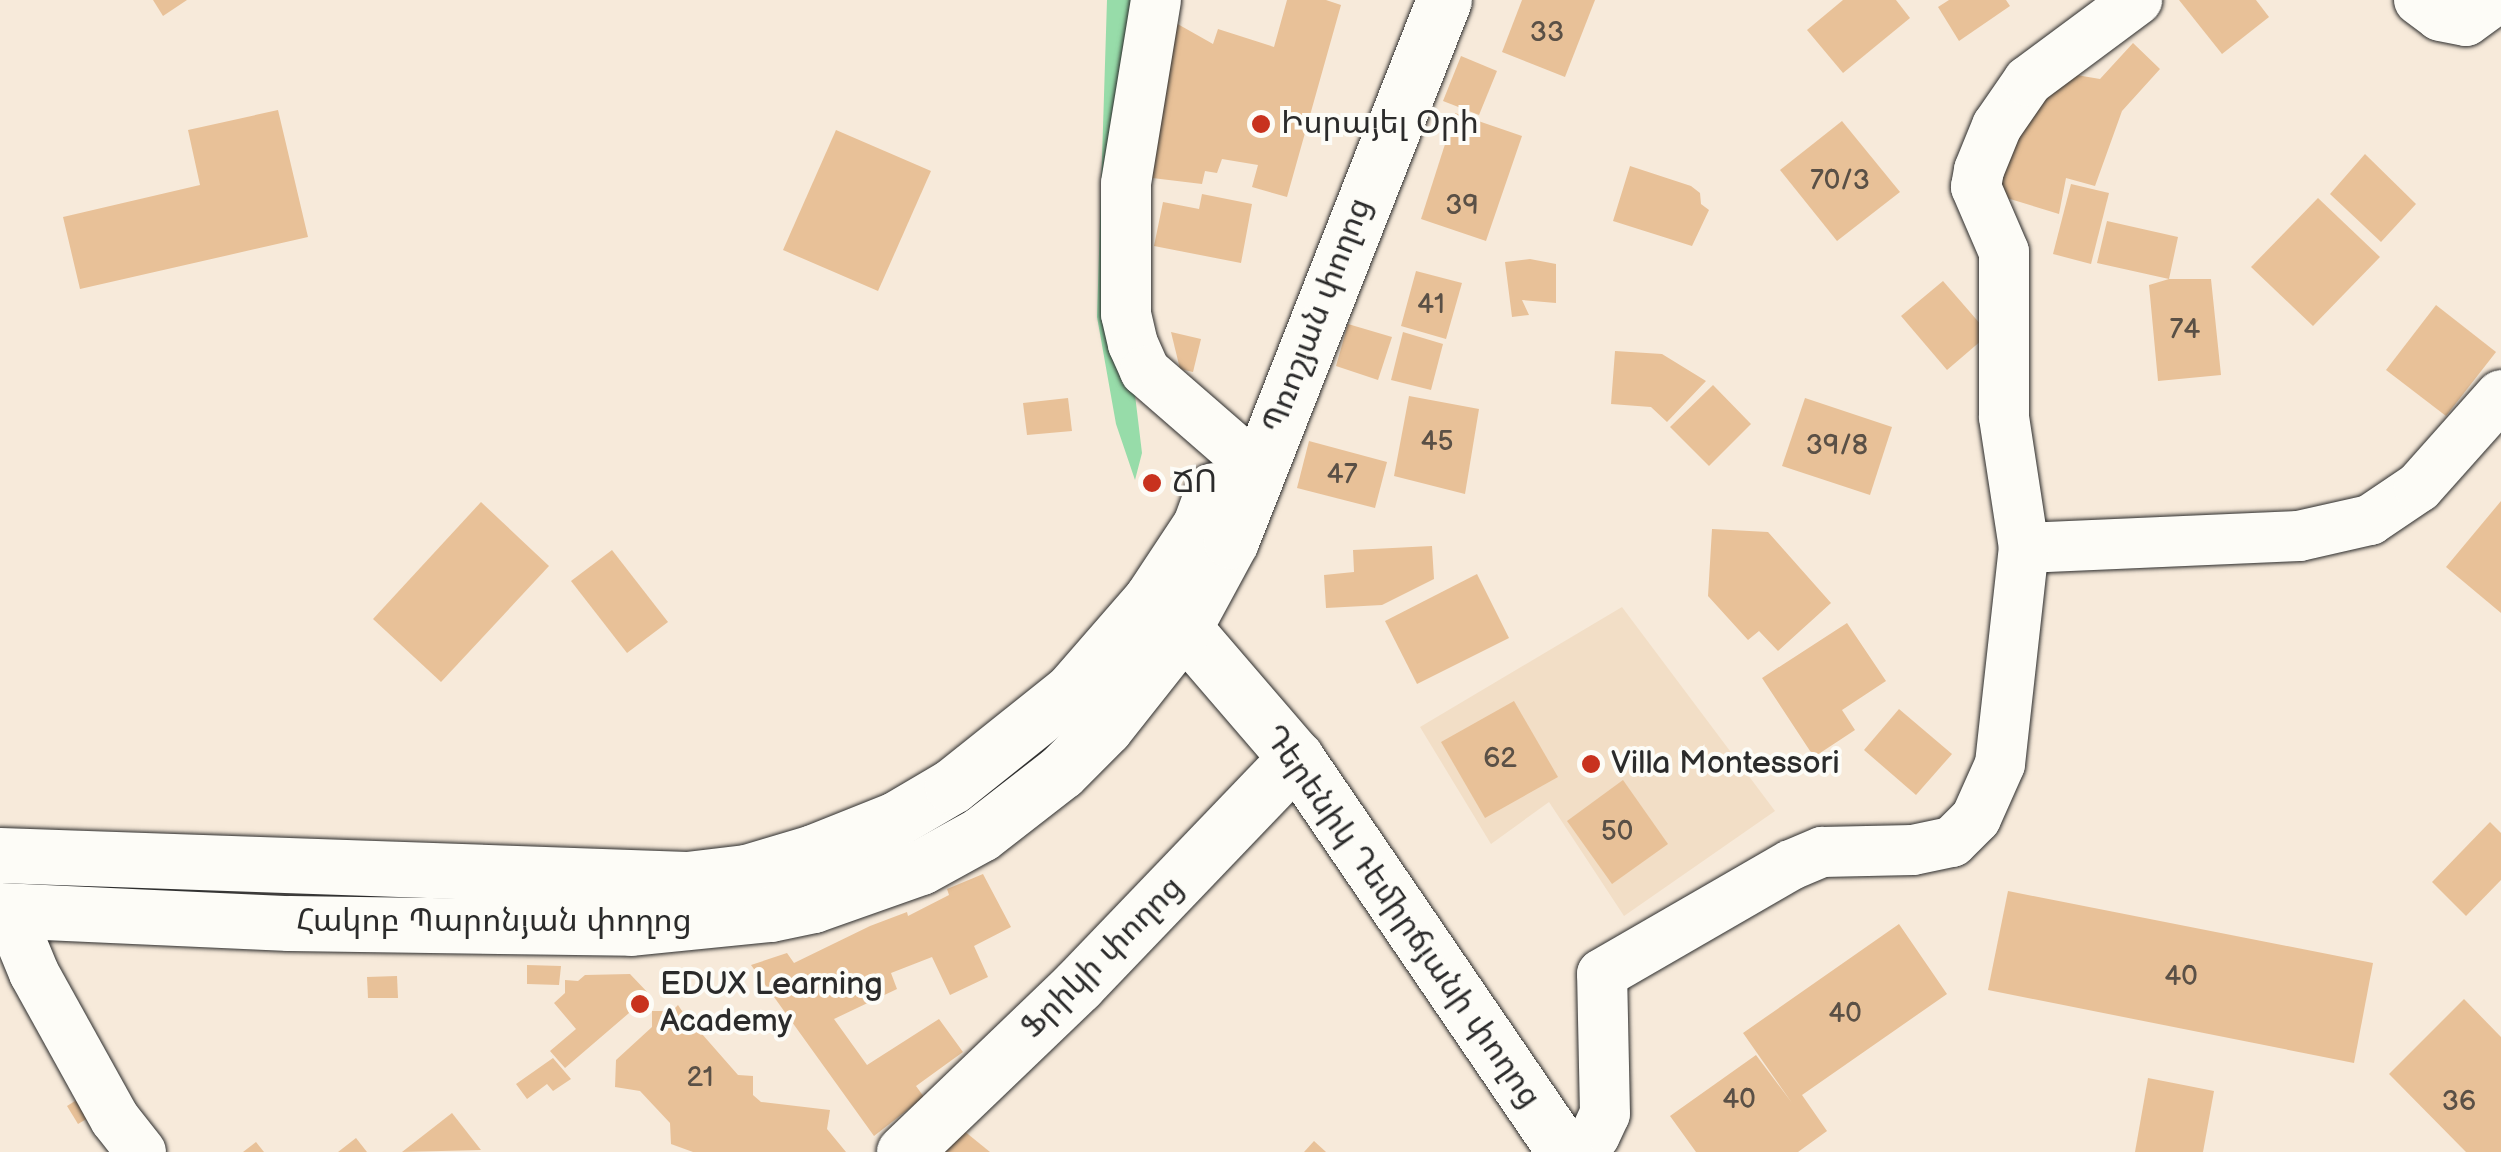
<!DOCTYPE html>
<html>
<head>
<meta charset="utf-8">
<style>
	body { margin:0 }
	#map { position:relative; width:2501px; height:1152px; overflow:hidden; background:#f7eada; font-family:"Balsamiq Sans","Noto Sans Armenian",sans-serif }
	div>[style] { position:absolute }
	.built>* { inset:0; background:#f2dec6 }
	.green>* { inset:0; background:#97dca9 }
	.building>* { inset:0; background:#e8c198 }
	.roads { filter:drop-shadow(0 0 2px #2b2b2b) drop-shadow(0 0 2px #2b2b2b) }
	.minor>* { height:50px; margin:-25px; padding:0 25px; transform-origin:25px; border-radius:25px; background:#fdfcf7 }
	.tertiary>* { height:55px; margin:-27.5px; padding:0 27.5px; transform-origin:27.5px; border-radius:27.5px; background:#fdfcf7 }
	.primary>* { height:55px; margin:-27.5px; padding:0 27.5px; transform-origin:27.5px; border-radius:27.5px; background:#fdfcf7 }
	.dots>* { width:28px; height:28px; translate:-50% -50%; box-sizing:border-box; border:5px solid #fdfcf7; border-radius:50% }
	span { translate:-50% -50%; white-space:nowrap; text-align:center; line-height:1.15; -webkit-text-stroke:8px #fdfcf7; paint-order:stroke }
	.number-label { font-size:28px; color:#5a5046 }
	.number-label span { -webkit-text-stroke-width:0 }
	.poi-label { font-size:32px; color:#2b2b2b }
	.left { translate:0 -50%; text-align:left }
	.street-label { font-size:32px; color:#2b2b2b }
</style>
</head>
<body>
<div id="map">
	<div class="built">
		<i style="clip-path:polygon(1622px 607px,1775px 811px,1624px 916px,1549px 802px,1491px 844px,1420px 727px)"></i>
	</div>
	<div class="green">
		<i style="clip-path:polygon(1107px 0,1135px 0,1135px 395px,1142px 453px,1135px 480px,1116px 424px,1097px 317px)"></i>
	</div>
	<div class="building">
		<i style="clip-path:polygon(153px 0,187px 0,163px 16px)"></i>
		<i style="clip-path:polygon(1287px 0,1326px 0,1341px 5px,1287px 197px,1252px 187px,1258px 165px,1222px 159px,1217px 173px,1205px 171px,1202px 184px,1144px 177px,1167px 18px,1213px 44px,1218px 29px,1274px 47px)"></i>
		<i style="clip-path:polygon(1522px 0,1595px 0,1565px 77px,1502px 52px)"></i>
		<i style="clip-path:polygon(1843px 0,1896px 0,1910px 18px,1843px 73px,1807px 30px)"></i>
		<i style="clip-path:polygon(1949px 0,2006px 0,2010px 6px,1959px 41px,1938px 7px)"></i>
		<i style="clip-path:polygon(2179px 0,2256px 0,2269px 17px,2222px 54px)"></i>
		<i style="clip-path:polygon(2133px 43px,2160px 69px,2122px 111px,2095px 186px,2066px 178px,2059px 214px,1987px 192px,2053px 71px,2100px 79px)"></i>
		<i style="clip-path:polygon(1461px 56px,1497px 71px,1479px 115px,1443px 101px)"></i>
		<i style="clip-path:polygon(278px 110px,308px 237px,80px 289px,63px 217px,200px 185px,188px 130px)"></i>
		<i style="clip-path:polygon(1455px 113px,1522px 136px,1486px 241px,1421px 219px)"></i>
		<i style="clip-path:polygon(1842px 121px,1900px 192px,1837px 241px,1780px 170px)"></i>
		<i style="clip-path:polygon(836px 130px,931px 171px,878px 291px,783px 250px)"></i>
		<i style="clip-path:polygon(2365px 154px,2416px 204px,2381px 242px,2330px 194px)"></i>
		<i style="clip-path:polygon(1630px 166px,1691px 186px,1700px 193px,1701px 204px,1709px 210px,1692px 246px,1613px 221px)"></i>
		<i style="clip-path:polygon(2071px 184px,2109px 193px,2091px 264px,2053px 254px)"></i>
		<i style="clip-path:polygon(1202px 194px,1252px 204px,1241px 263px,1154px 246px,1163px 202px,1199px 209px)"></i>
		<i style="clip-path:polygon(2318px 198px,2380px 257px,2313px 326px,2251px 267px)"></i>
		<i style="clip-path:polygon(2107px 221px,2178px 237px,2169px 279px,2211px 279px,2221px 375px,2158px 381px,2149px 285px,2169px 279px,2097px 263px)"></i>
		<i style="clip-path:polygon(1530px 259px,1556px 264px,1556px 303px,1522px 300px,1529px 315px,1512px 317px,1505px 262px)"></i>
		<i style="clip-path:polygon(1416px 271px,1462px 283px,1446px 339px,1401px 326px)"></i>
		<i style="clip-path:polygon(1943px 281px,1989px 334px,1947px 370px,1901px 316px)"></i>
		<i style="clip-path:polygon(2436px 305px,2496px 352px,2446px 416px,2386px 370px)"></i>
		<i style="clip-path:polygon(1348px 324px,1392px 337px,1378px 380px,1336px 366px)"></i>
		<i style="clip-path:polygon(1171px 332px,1201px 339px,1193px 372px,1180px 369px)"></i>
		<i style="clip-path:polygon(1403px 332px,1443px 344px,1431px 390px,1391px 380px)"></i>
		<i style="clip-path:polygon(1615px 351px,1662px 354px,1706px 381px,1667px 422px,1651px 407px,1611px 404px)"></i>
		<i style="clip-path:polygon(1713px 385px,1751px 424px,1709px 466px,1670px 427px)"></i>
		<i style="clip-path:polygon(1409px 396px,1479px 409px,1465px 494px,1394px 476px)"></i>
		<i style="clip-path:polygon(1068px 398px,1072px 431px,1027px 435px,1023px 403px)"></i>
		<i style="clip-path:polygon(1805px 398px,1892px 427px,1870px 495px,1782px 466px)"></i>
		<i style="clip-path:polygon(1309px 441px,1387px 462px,1375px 508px,1297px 488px)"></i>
		<i style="clip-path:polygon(2501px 501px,2501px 613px,2446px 567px)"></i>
		<i style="clip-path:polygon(481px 502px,549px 566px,441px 682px,373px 619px)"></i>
		<i style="clip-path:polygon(1712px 529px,1768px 532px,1831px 603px,1778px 651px,1759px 631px,1748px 640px,1708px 596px)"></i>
		<i style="clip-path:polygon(1432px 546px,1434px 579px,1382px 605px,1326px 608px,1324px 575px,1354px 572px,1353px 550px)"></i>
		<i style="clip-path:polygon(612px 550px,668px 622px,627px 653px,571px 581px)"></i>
		<i style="clip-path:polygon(1477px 574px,1509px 638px,1417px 684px,1385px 621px)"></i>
		<i style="clip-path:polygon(1847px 623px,1886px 681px,1842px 710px,1855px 730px,1814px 757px,1762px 678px)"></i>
		<i style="clip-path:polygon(1514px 701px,1558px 777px,1485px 818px,1441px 742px)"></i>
		<i style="clip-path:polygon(1899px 709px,1952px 754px,1916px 795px,1864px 750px)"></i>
		<i style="clip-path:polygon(1623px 780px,1668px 844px,1612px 884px,1567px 821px)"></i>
		<i style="clip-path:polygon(2490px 822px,2501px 833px,2501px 880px,2466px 916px,2432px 882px)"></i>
		<i style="clip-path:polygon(983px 874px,1011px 927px,974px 946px,988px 977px,950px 995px,932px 957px,891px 973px,897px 989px,834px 1019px,867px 1065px,939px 1019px,963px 1052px,916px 1086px,924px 1097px,874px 1136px,751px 965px,787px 953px,794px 963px,870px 926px,907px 912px,908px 916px,949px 895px,947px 889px)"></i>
		<i style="clip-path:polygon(2008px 891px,2373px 963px,2354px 1063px,1988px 990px)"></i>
		<i style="clip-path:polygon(1899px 924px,1947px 994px,1802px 1095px,1827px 1131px,1798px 1152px,1696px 1152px,1670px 1116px,1756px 1055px,1792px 1103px,1743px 1033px)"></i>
		<i style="clip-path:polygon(527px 965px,561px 966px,559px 985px,527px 984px)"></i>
		<i style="clip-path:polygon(630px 974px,650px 995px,565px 1068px,550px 1051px,576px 1029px,554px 1003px,565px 993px,565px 980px,578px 981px,585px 975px)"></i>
		<i style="clip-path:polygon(397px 976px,398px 998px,368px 998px,367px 977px)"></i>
		<i style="clip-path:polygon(2464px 999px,2501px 1037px,2501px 1152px,2466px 1152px,2389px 1074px)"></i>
		<i style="clip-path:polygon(678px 1005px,684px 1014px,703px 1014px,702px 1034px,738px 1075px,753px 1076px,753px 1095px,761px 1102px,830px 1110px,827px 1129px,846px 1152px,693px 1152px,671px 1144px,670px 1123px,640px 1091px,615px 1087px,616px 1060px,652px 1027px,652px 1011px,672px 1011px)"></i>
		<i style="clip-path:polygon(553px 1058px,571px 1079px,553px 1091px,547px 1084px,527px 1099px,516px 1084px)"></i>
		<i style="clip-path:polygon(2148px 1078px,2214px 1091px,2203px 1152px,2135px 1152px)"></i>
		<i style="clip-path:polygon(83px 1096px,95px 1114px,78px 1124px,67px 1106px)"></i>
		<i style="clip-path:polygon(452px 1113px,481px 1150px,402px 1152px)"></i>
		<i style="clip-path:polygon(958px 1126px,990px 1152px,936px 1152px)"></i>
		<i style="clip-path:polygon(356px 1138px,367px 1152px,338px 1152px)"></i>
		<i style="clip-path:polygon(1314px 1141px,1326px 1152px,1304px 1152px)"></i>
		<i style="clip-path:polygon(256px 1142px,264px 1152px,243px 1152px)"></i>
	</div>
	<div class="roads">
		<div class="minor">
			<i style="left:1156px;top:0;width:186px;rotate:99.3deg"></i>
			<i style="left:1126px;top:184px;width:130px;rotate:90deg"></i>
			<i style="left:1126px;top:314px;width:31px;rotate:77deg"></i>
			<i style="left:1133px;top:344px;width:30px;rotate:66deg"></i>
			<i style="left:1145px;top:371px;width:113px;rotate:41deg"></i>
			<i style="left:2419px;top:0;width:26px;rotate:37deg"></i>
			<i style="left:2440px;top:16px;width:26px;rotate:11deg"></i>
			<i style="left:2466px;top:21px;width:36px;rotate:-36deg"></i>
			<i style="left:2024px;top:548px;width:275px;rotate:-2.5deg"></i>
			<i style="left:2299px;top:536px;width:73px;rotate:-12.7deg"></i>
			<i style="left:2370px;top:520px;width:59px;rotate:-34deg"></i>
			<i style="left:2419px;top:487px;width:123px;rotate:-48.3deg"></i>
			<i style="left:16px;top:911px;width:23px;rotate:85deg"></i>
			<i style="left:18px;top:934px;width:42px;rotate:67.7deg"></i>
			<i style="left:34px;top:973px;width:167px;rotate:61deg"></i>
			<i style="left:115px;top:1119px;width:42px;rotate:51.8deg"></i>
			<i style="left:1571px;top:1152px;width:29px;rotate:-35deg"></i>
			<i style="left:1595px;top:1135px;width:23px;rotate:-65deg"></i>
			<i style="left:1605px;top:1114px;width:140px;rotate:-91.2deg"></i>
			<i style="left:1602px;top:974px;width:218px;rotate:-30deg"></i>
			<i style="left:1791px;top:865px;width:34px;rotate:-23deg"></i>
			<i style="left:1822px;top:852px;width:91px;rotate:-1.3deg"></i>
			<i style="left:1913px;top:850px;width:40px;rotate:-12deg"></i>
			<i style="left:1952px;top:842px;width:34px;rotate:-45deg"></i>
			<i style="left:1976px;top:818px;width:59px;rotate:-66deg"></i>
			<i style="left:2000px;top:764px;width:217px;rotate:-83.7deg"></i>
			<i style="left:2024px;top:548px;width:133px;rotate:-98.7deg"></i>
			<i style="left:2004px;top:417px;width:165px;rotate:-90deg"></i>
			<i style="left:2004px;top:252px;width:71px;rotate:-113.3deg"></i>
			<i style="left:1976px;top:187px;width:17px;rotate:-80deg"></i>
			<i style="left:1979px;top:170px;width:48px;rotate:-67.8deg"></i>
			<i style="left:1997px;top:126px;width:55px;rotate:-55.4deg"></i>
			<i style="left:2028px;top:81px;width:136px;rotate:-36.6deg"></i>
		</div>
		<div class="tertiary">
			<i style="left:1151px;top:599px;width:44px;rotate:41.3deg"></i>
			<i style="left:1184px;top:628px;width:172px;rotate:49.3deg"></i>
			<i style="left:1296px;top:758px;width:477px;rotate:55.7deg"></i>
			<i style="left:904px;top:1152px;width:241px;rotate:-43.8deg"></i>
			<i style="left:1078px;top:985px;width:315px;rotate:-46.2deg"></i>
		</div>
		<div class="primary">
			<i style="left:0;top:855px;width:687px;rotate:2deg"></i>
			<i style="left:687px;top:879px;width:59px;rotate:-6.8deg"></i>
			<i style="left:746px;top:872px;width:70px;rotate:-16.6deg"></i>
			<i style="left:813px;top:852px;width:89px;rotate:-21.7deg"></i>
			<i style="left:896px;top:819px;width:65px;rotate:-30.5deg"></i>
			<i style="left:952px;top:786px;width:152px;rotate:-38.6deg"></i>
			<i style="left:1071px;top:691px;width:122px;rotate:-49deg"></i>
			<i style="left:1151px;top:599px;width:89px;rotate:-56.5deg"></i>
			<i style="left:1200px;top:525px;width:37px;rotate:-70deg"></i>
			<i style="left:0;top:910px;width:289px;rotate:2.6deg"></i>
			<i style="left:289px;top:923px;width:342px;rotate:0.8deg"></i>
			<i style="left:631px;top:928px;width:140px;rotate:-5.8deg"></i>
			<i style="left:770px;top:914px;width:44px;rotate:-11.8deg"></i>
			<i style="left:813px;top:905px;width:114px;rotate:-19.4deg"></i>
			<i style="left:921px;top:867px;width:68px;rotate:-28.8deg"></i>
			<i style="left:981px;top:834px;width:101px;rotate:-37.8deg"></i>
			<i style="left:1061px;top:772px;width:62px;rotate:-45deg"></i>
			<i style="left:1105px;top:728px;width:127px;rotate:-51.7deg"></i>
			<i style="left:1184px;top:628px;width:99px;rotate:-61.6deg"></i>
			<i style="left:1231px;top:541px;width:581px;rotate:-68.51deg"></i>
		</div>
	</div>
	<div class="dots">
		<i style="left:1261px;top:124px;background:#c8321e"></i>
		<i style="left:1152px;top:483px;background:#c8321e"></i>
		<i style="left:1591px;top:764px;background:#c8321e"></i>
		<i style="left:640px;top:1004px;background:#c8321e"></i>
	</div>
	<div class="number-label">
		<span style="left:1547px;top:33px">33</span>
		<span style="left:1840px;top:181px">70/3</span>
		<span style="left:1462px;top:206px">39</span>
		<span style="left:1431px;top:305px">41</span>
		<span style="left:2185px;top:330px">74</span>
		<span style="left:1437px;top:442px">45</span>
		<span style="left:1837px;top:446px">39/8</span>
		<span style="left:1342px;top:475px">47</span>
		<span style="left:1500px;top:759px">62</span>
		<span style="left:1617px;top:832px">50</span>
		<span style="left:2181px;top:977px">40</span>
		<span style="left:1845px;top:1014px">40</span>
		<span style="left:700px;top:1078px">21</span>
		<span style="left:1739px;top:1100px">40</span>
		<span style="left:2459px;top:1102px">36</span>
	</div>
	<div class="poi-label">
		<span class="left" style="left:1281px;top:124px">Իսրայել Օրի</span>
		<span class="left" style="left:1172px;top:483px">ՃՈ</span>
		<span class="left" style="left:1611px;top:764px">Villa Montessori</span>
		<span class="left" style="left:660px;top:1004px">EDUX Learning<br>Academy</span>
	</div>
	<div class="street-label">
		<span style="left:1318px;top:316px;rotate:-69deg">Պռոշյան փողոց</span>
		<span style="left:1401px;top:917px;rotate:55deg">Դերենիկ Դեմիրճյանի փողոց</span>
		<span style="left:494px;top:922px">Հակոբ Պարոնյան փողոց</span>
		<span style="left:1103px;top:958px;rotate:-45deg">Ֆրիկի փողոց</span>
	</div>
</div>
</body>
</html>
